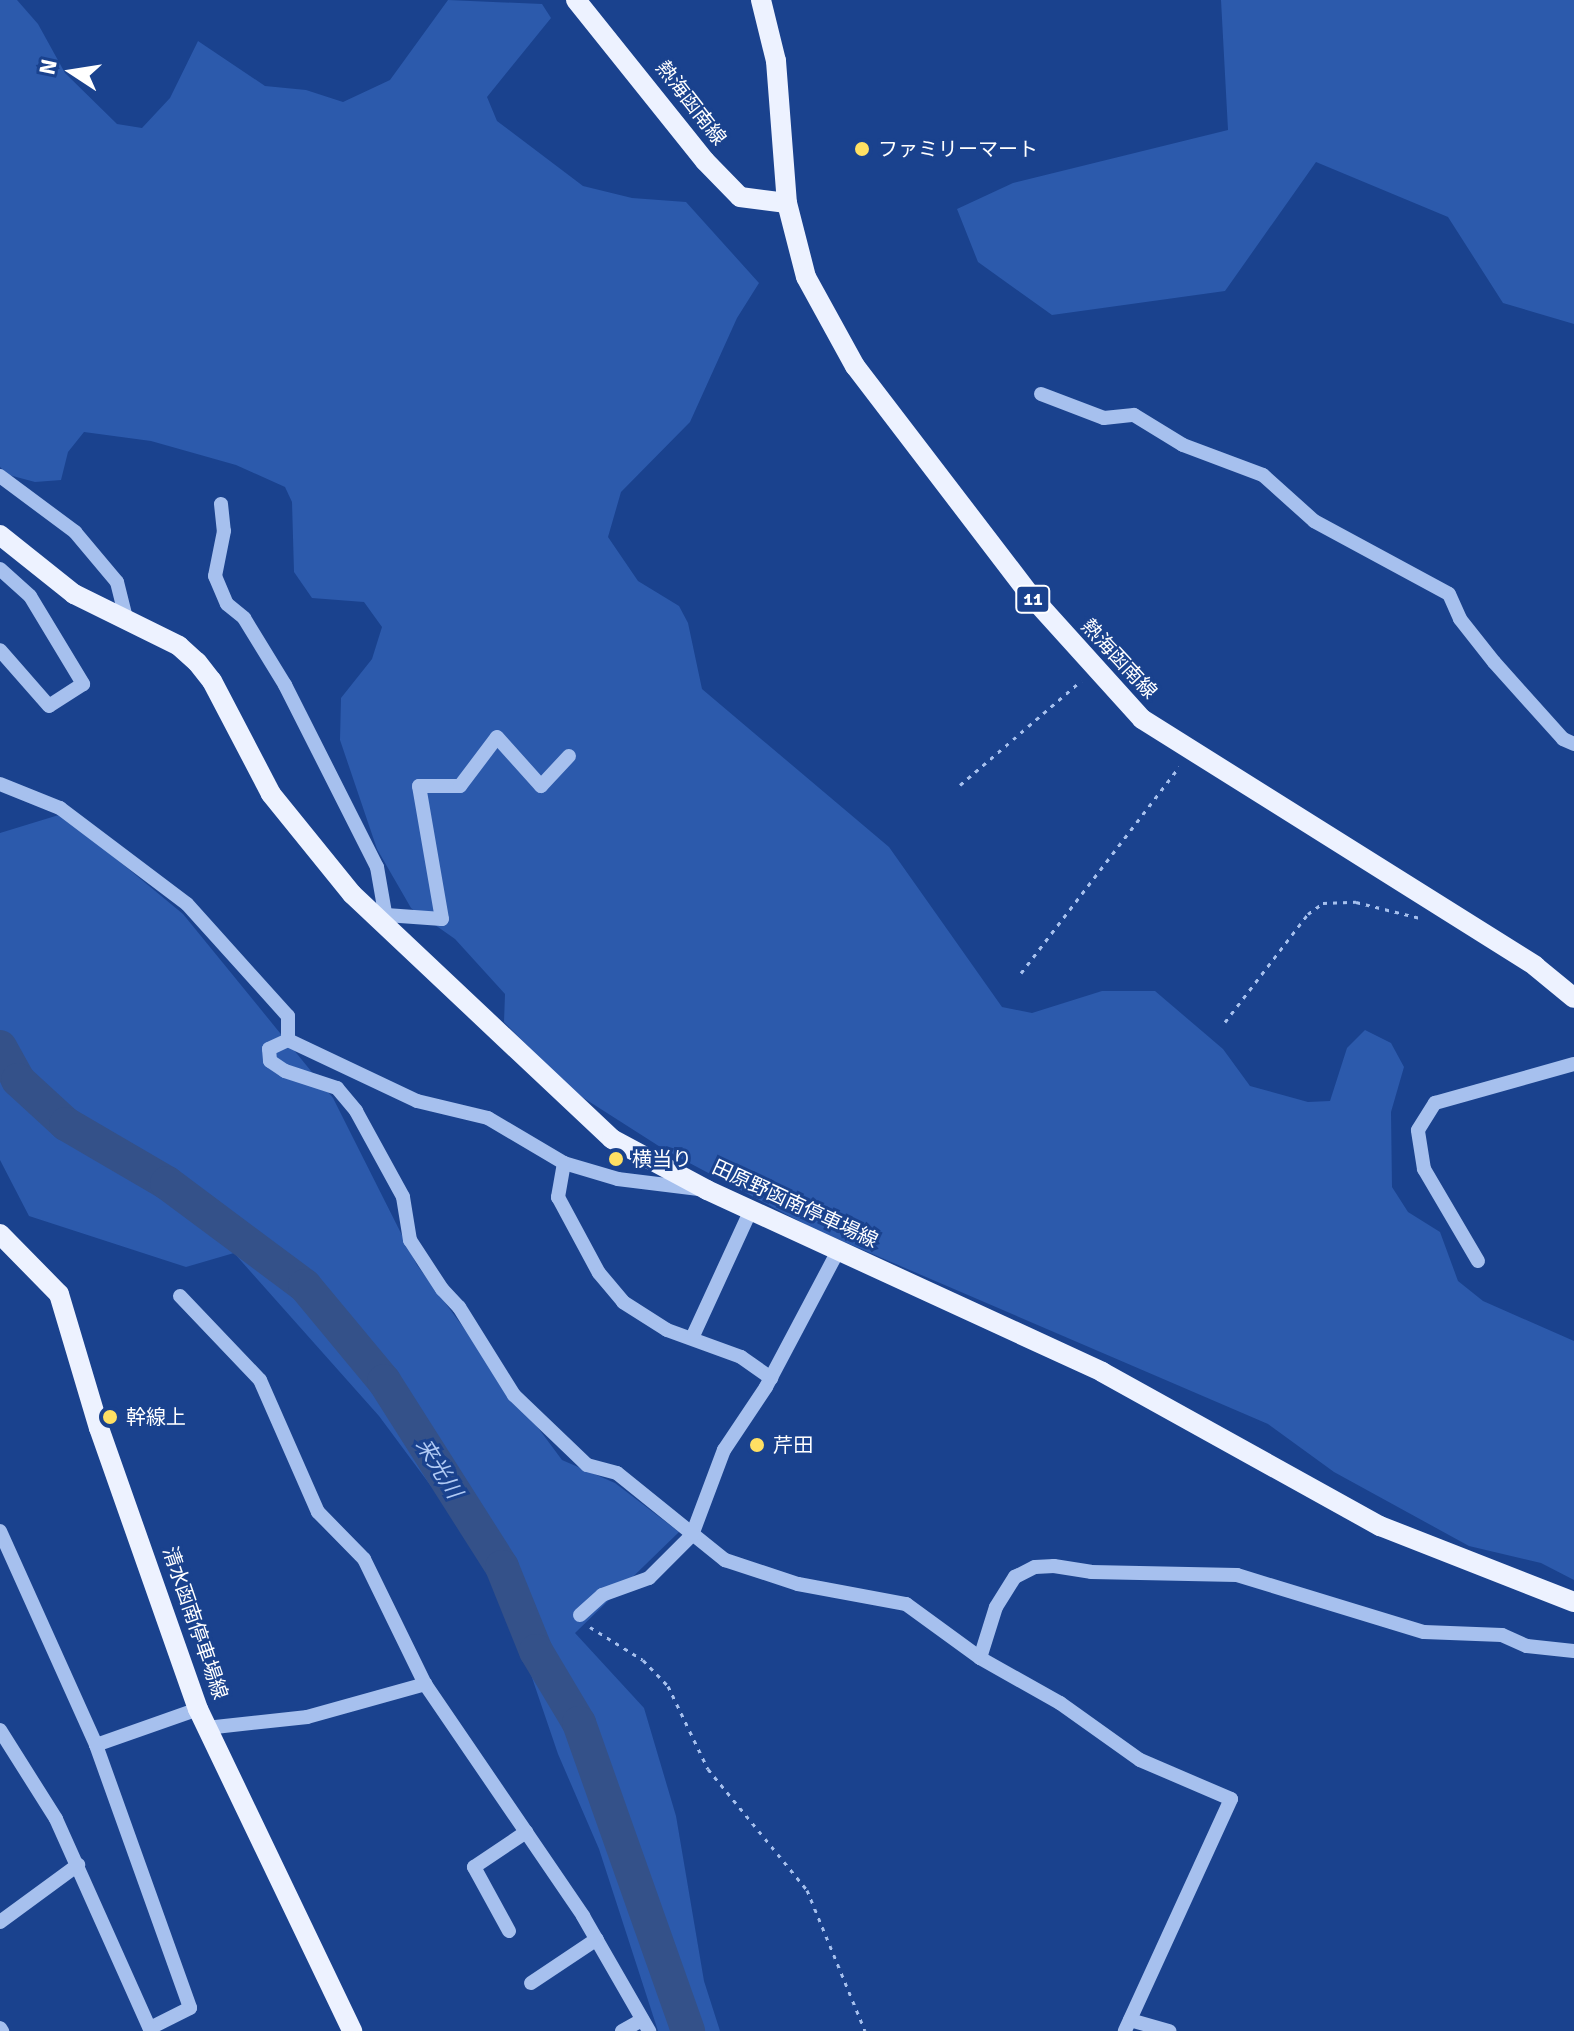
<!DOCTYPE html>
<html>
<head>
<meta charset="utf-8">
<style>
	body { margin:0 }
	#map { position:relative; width:1574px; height:2031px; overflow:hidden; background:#1a428e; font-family:Signika,"Noto Sans JP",sans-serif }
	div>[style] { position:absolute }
	.green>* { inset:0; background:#2c5aac }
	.river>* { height:34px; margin:-17px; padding:0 17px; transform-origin:17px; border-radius:17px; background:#345189 }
	.path>* { height:3px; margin-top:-1.5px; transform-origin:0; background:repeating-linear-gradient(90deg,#a6c0ee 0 4px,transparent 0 10px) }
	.minor>* { height:14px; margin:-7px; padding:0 7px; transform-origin:7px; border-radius:7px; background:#a6c0ee }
	.major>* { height:20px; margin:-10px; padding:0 10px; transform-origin:10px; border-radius:10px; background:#edf2ff }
	.dots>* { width:22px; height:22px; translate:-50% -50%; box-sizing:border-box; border:4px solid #1a428e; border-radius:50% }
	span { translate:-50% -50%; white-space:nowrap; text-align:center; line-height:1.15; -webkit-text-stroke:6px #1a428e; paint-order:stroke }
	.shield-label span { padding:2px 6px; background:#1a428e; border:2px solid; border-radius:6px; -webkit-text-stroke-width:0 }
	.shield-label { font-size:18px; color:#fff; font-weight:700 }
	.street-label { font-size:20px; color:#fff }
	.poi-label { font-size:20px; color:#fff }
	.left { translate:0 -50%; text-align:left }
	.water-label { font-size:22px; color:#b2cbf5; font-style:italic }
	.north { position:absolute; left:32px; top:32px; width:80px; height:80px; -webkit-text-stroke:6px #1a428e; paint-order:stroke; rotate:282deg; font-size:22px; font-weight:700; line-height:32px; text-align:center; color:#fff }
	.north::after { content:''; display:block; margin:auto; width:28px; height:36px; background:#fff; clip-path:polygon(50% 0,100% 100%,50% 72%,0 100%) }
</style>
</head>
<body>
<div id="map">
	<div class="green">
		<i style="clip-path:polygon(0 0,17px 0,38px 24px,65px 73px,117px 124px,142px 128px,170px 98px,198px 41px,265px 86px,306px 90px,343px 102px,390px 80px,448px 0,542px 4px,551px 18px,487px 97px,497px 121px,583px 186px,632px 198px,686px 202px,759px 283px,737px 318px,690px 422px,621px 492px,608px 537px,638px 581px,679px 606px,688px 623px,702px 689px,889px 847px,1002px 1007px,1032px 1013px,1102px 991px,1155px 991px,1223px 1049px,1250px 1086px,1308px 1102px,1330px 1101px,1347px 1048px,1365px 1030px,1391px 1043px,1404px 1067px,1391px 1112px,1392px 1187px,1408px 1212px,1440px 1232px,1458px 1281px,1483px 1301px,1574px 1341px,1574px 1580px,1541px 1563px,1469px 1546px,1334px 1472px,1268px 1424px,812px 1228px,665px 1150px,571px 1090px,504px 1022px,505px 994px,455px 939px,411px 908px,377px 849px,340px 740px,341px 698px,372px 659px,382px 627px,364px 602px,312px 598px,294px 572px,292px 502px,285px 487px,236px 465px,151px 441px,84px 432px,68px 452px,61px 480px,35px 482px,9px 475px,0 467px)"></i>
		<i style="clip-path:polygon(1221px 0,1574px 0,1574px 324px,1503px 303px,1448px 217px,1316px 162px,1225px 291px,1052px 315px,978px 262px,957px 209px,1013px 183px,1228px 130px)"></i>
		<i style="clip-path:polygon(62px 814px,183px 914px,333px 1098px,417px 1265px,562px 1460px,615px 1483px,679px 1532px,575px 1633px,644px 1708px,676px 1816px,704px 1981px,720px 2031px,658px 2031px,599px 1849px,558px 1754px,497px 1575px,379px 1416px,234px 1253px,186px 1267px,29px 1216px,0 1160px,0 833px)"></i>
	</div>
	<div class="river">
		<i style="left:0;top:1047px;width:38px;rotate:61deg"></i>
		<i style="left:18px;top:1080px;width:65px;rotate:42.5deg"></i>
		<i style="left:66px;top:1124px;width:117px;rotate:30.3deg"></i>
		<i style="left:167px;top:1183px;width:172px;rotate:36.7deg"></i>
		<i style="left:305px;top:1286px;width:124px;rotate:50.3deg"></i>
		<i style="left:384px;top:1381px;width:220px;rotate:57.6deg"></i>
		<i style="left:502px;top:1567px;width:91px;rotate:68deg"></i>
		<i style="left:536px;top:1651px;width:84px;rotate:59.2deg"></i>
		<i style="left:579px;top:1723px;width:327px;rotate:70.5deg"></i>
	</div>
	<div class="path">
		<i style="left:960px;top:785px;width:160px;rotate:-40.7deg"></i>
		<i style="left:1021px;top:973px;width:260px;rotate:-52.5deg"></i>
		<i style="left:1225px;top:1022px;width:136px;rotate:-52.5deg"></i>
		<i style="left:1308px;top:914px;width:19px;rotate:-36deg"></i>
		<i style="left:1323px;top:903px;width:33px;rotate:-2deg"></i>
		<i style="left:1356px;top:902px;width:66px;rotate:14deg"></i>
		<i style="left:590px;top:1627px;width:62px;rotate:31.9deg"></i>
		<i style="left:643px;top:1660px;width:36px;rotate:46deg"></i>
		<i style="left:668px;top:1686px;width:92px;rotate:64.3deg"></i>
		<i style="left:708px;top:1769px;width:156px;rotate:50.7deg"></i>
		<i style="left:807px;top:1890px;width:152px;rotate:67.6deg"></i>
	</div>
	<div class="minor">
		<i style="left:1041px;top:394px;width:67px;rotate:20.9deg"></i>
		<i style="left:1104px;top:418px;width:30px;rotate:-6deg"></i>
		<i style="left:1134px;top:415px;width:57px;rotate:31.5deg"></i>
		<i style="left:1183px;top:445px;width:85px;rotate:20.6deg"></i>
		<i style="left:1263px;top:475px;width:69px;rotate:42deg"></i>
		<i style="left:1314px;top:521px;width:153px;rotate:28.4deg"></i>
		<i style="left:1449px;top:594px;width:27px;rotate:66deg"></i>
		<i style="left:1460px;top:619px;width:55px;rotate:51.7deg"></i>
		<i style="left:1494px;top:662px;width:103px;rotate:48.1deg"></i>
		<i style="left:1563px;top:739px;width:12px;rotate:24deg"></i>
		<i style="left:0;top:476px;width:94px;rotate:36.7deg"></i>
		<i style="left:75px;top:532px;width:65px;rotate:50deg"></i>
		<i style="left:117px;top:582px;width:41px;rotate:76deg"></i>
		<i style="left:221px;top:504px;width:27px;rotate:84deg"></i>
		<i style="left:224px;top:531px;width:46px;rotate:101.3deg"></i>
		<i style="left:215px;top:576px;width:30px;rotate:67deg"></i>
		<i style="left:227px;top:604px;width:22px;rotate:39deg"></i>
		<i style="left:244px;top:618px;width:79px;rotate:58.5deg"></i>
		<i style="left:285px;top:685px;width:204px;rotate:63.2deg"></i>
		<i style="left:377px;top:867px;width:64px;rotate:80.1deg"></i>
		<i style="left:0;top:569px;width:40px;rotate:42deg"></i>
		<i style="left:30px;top:596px;width:103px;rotate:58.9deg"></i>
		<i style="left:83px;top:684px;width:40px;rotate:147.1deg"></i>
		<i style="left:49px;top:706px;width:74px;rotate:-131.2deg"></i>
		<i style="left:0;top:784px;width:65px;rotate:21.8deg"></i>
		<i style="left:60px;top:808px;width:159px;rotate:37.1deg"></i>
		<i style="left:187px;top:904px;width:151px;rotate:48deg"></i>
		<i style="left:288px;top:1016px;width:24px;rotate:90deg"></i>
		<i style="left:386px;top:915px;width:56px;rotate:4.1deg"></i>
		<i style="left:442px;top:919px;width:135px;rotate:-99.8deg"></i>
		<i style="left:419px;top:786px;width:41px"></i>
		<i style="left:460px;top:786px;width:61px;rotate:-52.9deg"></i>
		<i style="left:497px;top:737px;width:66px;rotate:48.1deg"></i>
		<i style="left:541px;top:786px;width:41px;rotate:-47deg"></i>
		<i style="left:564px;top:1163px;width:35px;rotate:100deg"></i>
		<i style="left:558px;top:1197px;width:86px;rotate:61.7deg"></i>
		<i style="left:599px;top:1273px;width:38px;rotate:50deg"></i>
		<i style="left:623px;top:1302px;width:52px;rotate:32.5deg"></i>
		<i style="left:667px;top:1330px;width:79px;rotate:20deg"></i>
		<i style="left:741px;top:1357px;width:37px;rotate:35deg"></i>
		<i style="left:699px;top:1189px;width:82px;rotate:-173deg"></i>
		<i style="left:618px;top:1179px;width:56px;rotate:-163.5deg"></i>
		<i style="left:564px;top:1163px;width:88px;rotate:-149.4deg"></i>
		<i style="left:488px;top:1118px;width:73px;rotate:-166.5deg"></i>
		<i style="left:417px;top:1101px;width:143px;rotate:-154.7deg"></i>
		<i style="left:288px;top:1040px;width:21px;rotate:155deg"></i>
		<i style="left:269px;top:1049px;width:12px;rotate:85deg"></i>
		<i style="left:270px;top:1061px;width:18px;rotate:34deg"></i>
		<i style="left:285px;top:1071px;width:55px;rotate:18.1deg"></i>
		<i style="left:337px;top:1088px;width:30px;rotate:50deg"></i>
		<i style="left:356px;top:1111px;width:98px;rotate:61.3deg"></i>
		<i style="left:403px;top:1197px;width:44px;rotate:80.8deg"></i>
		<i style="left:410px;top:1240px;width:59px;rotate:56.9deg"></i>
		<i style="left:442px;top:1289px;width:25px;rotate:47deg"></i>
		<i style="left:459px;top:1307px;width:104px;rotate:58deg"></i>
		<i style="left:514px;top:1395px;width:101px;rotate:43.8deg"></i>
		<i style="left:587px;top:1465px;width:31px;rotate:15deg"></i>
		<i style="left:617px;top:1473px;width:139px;rotate:38.9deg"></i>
		<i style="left:725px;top:1560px;width:77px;rotate:18.2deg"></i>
		<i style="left:798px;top:1584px;width:110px;rotate:10.5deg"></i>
		<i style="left:906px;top:1604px;width:92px;rotate:36.1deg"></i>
		<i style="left:980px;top:1658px;width:92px;rotate:29.4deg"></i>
		<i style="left:1060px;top:1703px;width:98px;rotate:35.5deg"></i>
		<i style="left:1140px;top:1760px;width:99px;rotate:23.2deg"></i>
		<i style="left:1231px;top:1799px;width:255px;rotate:114.6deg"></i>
		<i style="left:1478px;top:1261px;width:107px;rotate:-120.4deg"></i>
		<i style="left:1424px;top:1169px;width:39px;rotate:-99deg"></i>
		<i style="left:1418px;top:1130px;width:32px;rotate:-58deg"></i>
		<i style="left:1435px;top:1103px;width:144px;rotate:-15.7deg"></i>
		<i style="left:180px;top:1296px;width:116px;rotate:46.4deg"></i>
		<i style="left:260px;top:1380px;width:144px;rotate:66.3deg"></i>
		<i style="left:318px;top:1512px;width:66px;rotate:45.6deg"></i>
		<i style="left:364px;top:1559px;width:139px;rotate:64deg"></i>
		<i style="left:425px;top:1684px;width:281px;rotate:55.7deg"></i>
		<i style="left:583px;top:1916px;width:133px;rotate:60.1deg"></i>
		<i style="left:692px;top:1338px;width:141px;rotate:-65.3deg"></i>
		<i style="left:0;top:1531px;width:235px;rotate:65.8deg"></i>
		<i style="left:96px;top:1745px;width:279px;rotate:70.3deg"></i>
		<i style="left:190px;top:2008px;width:45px;rotate:153.4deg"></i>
		<i style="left:580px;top:1615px;width:30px;rotate:-42deg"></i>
		<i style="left:602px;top:1595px;width:50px;rotate:-19.9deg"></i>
		<i style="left:649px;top:1578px;width:61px;rotate:-45deg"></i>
		<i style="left:692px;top:1535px;width:91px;rotate:-69.4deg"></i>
		<i style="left:724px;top:1450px;width:76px;rotate:-56.3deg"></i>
		<i style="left:766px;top:1387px;width:154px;rotate:-62.1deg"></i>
		<i style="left:980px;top:1658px;width:53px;rotate:-72.6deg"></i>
		<i style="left:996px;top:1607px;width:36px;rotate:-58deg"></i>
		<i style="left:1015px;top:1577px;width:22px;rotate:-27deg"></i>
		<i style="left:1035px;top:1567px;width:19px;rotate:-3deg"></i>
		<i style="left:1054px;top:1566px;width:37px;rotate:9deg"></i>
		<i style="left:1091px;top:1572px;width:146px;rotate:1.2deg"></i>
		<i style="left:1237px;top:1575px;width:195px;rotate:17deg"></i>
		<i style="left:1424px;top:1632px;width:78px;rotate:2.2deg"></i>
		<i style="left:1502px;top:1635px;width:27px;rotate:24deg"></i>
		<i style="left:1527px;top:1646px;width:47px;rotate:6.1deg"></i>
		<i style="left:206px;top:1728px;width:102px;rotate:-6.2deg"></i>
		<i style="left:307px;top:1717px;width:123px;rotate:-15.6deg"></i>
		<i style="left:0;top:1730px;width:105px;rotate:57.8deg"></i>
		<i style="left:56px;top:1819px;width:232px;rotate:65.9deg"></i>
		<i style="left:96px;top:1745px;width:108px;rotate:-19.4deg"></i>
		<i style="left:0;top:1922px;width:97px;rotate:-36.2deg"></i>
		<i style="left:509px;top:1931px;width:73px;rotate:-118.7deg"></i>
		<i style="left:474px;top:1867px;width:63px;rotate:-33.9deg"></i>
		<i style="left:531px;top:1983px;width:79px;rotate:-33.7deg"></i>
		<i style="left:1130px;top:2020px;width:41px;rotate:15.8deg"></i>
		<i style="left:0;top:2028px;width:4px;rotate:56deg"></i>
		<i style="left:622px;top:2031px;width:23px;rotate:-29deg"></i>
	</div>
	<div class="major">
		<i style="left:576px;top:0;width:206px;rotate:51.3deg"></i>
		<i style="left:705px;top:161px;width:50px;rotate:45.8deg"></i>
		<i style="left:740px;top:197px;width:47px;rotate:7.3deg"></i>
		<i style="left:761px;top:0;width:63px;rotate:76.2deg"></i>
		<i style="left:776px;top:61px;width:142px;rotate:85.6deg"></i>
		<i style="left:787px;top:203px;width:76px;rotate:75.6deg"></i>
		<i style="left:806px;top:277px;width:102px;rotate:61.2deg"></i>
		<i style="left:855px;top:366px;width:288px;rotate:52.6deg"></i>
		<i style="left:1030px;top:595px;width:167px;rotate:47.9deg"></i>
		<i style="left:1142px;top:719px;width:464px;rotate:32.1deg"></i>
		<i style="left:1535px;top:966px;width:50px;rotate:39.4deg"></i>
		<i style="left:0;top:535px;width:95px;rotate:38.6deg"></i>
		<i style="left:74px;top:594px;width:117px;rotate:26.3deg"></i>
		<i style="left:179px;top:646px;width:24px;rotate:42deg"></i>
		<i style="left:197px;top:662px;width:24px;rotate:52deg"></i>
		<i style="left:212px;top:681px;width:127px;rotate:62.4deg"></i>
		<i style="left:271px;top:794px;width:129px;rotate:51deg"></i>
		<i style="left:352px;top:894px;width:357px;rotate:43.3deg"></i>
		<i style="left:612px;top:1139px;width:108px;rotate:28.2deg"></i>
		<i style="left:707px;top:1190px;width:435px;rotate:24.7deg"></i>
		<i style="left:1102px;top:1372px;width:318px;rotate:29deg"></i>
		<i style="left:1380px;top:1526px;width:208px;rotate:21.4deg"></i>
		<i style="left:0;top:1234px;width:84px;rotate:45.5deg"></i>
		<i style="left:59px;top:1294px;width:140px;rotate:73.4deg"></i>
		<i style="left:99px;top:1428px;width:298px;rotate:70.6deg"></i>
		<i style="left:198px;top:1709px;width:357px;rotate:64.4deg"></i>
	</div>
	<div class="dots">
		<i style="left:862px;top:149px;background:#ffe063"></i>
		<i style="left:616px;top:1159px;background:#ffe063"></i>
		<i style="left:110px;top:1417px;background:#ffe063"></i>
		<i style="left:757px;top:1445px;background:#ffe063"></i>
	</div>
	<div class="shield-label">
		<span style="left:1033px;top:599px">11</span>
	</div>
	<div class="street-label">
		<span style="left:691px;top:103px;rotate:52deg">熱海函南線</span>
		<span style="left:1119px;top:659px;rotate:47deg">熱海函南線</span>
		<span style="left:795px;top:1204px;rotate:25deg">田原野函南停車場線</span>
		<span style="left:195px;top:1623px;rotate:71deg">清水函南停車場線</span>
	</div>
	<div class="poi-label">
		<span class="left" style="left:878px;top:149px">ファミリーマート</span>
		<span class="left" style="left:632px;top:1159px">横当り</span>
		<span class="left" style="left:126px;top:1417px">幹線上</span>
		<span class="left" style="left:773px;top:1445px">芹田</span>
	</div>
	<div class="water-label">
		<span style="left:439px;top:1468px;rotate:58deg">来光川</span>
	</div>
	<div class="north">N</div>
</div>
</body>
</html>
